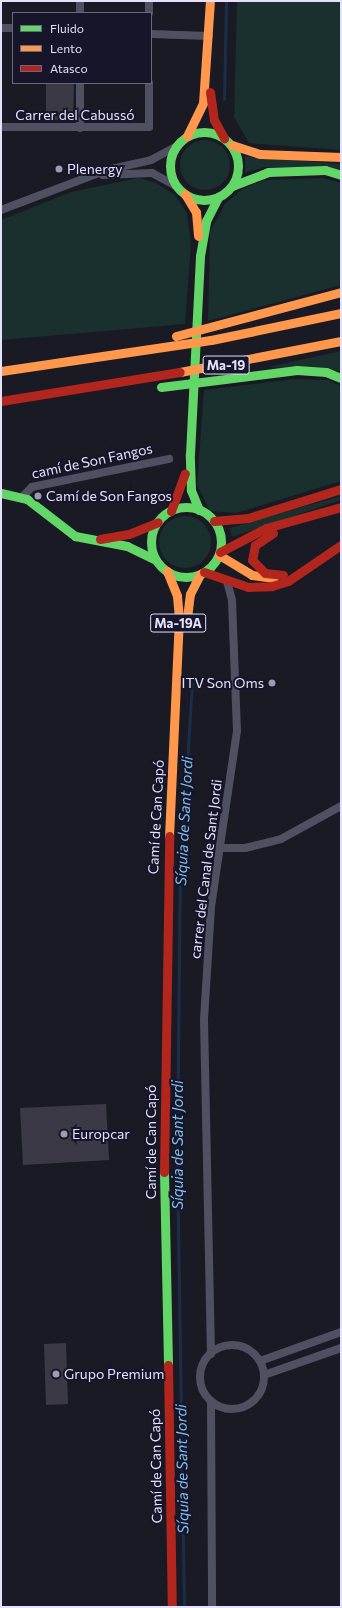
<!DOCTYPE html>
<html>
<head>
<meta charset="utf-8">
<style>
	body { margin:0 }
	#map { position:relative; width:342px; height:1608px; overflow:hidden; background:#1a1a24; font-family:Commissioner,sans-serif }
	div>[style] { position:absolute }
	.green>* { inset:0; background:#19302e }
	.round { border-radius:50% }
	.stream>* { height:3px; margin:-1.5px; padding:0 1.5px; transform-origin:1.5px; border-radius:1.5px; background:#192e4a }
	.building>* { inset:0; background:#3a3945 }
	.street>* { height:8px; margin:-4px; padding:0 4px; transform-origin:4px; border-radius:4px; background:#505063 }
	.street>.ring { margin:-4px; padding:0; box-sizing:content-box; background:none; border:8px solid #505063; border-radius:50% }
	.fast>* { height:9px; margin:-4.5px; padding:0 4.5px; transform-origin:4.5px; border-radius:4.5px; background:#63d668 }
	.fast>.ring { margin:-4.5px; padding:0; box-sizing:content-box; background:none; border:9px solid #63d668; border-radius:50% }
	.slow>* { height:9px; margin:-4.5px; padding:0 4.5px; transform-origin:4.5px; border-radius:4.5px; background:#ff974d }
	.jam>* { height:9px; margin:-4.5px; padding:0 4.5px; transform-origin:4.5px; border-radius:4.5px; background:#b3261e }
	.dots>* { width:11px; height:11px; translate:-50% -50%; box-sizing:border-box; border:2px solid #171529; border-radius:50% }
	span { translate:-50% -50%; white-space:nowrap; text-align:center; line-height:1.15; -webkit-text-stroke:4px #171529; paint-order:stroke }
	.shield-label span { padding:1px 3px; background:#171529; border:1px solid; border-radius:3px; -webkit-text-stroke-width:0 }
	.shield-label { font-size:13px; color:#e3e1fb; font-weight:700 }
	.street-label { font-size:14px; color:#e3e1fb }
	.poi-label { font-size:14px; color:#e3e1fb }
	.left { translate:0 -50%; text-align:left }
	.right { translate:-100% -50%; text-align:right }
	.water-label { font-size:15px; color:#7dbfed; font-style:italic }
	.frame { position:absolute; inset:0; border:2px solid #e3e1fb; pointer-events:none }
	.legend { position:absolute; left:12px; top:12px; width:140px; height:72px; box-sizing:border-box; background:#171529; border:1px solid #69677d; margin:0; padding:5px 7px; list-style:none; font-size:12px; color:#e3e1fb }
	.legend li { display:flex; align-items:center; gap:8px; height:20px }
	.legend b { width:20px; border:1px solid #69677d }
</style>
</head>
<body>
<div id="map">
	<div class="green">
		<i style="clip-path:polygon(237px 1px,341px 1px,341px 150px,249px 143px,234px 117px)"></i>
		<i class="round" style="left:180px;top:140px;width:50px;height:50px"></i>
		<i style="clip-path:polygon(245px 156px,341px 164px,341px 169px,264px 167px,245px 173px)"></i>
		<i style="clip-path:polygon(139px 178px,156px 183px,175px 195px,187px 213px,191px 244px,185px 324px,1px 340px,1px 220px,71px 192px)"></i>
		<i style="clip-path:polygon(323px 178px,341px 183px,341px 285px,208px 321px,210px 232px,225px 204px,242px 189px,265px 180px)"></i>
		<i style="clip-path:polygon(341px 351px,341px 371px,268px 367px)"></i>
		<i style="clip-path:polygon(295px 379px,328px 380px,341px 386px,341px 481px,236px 513px,210px 511px,197px 485px,204px 390px)"></i>
		<i style="clip-path:polygon(341px 496px,341px 500px,232px 537px,230px 528px)"></i>
		<i class="round" style="left:159px;top:516px;width:52px;height:52px"></i>
	</div>
	<div class="stream">
		<i style="left:224px;top:99px;width:98px;rotate:-88.8deg"></i>
		<i style="left:184px;top:1607px;width:459px;rotate:-90.9deg"></i>
		<i style="left:177px;top:1148px;width:270px;rotate:-89.4deg"></i>
		<i style="left:180px;top:878px;width:195px;rotate:-86.5deg"></i>
	</div>
	<div class="building">
		<i style="clip-path:polygon(46px 83px,74px 83px,73px 120px,46px 120px)"></i>
		<i style="clip-path:polygon(106px 1104px,109px 1160px,23px 1165px,20px 1108px)"></i>
		<i style="clip-path:polygon(66px 1343px,68px 1404px,46px 1405px,44px 1344px)"></i>
	</div>
	<div class="street">
		<i style="left:80px;top:1px;width:12px;rotate:90deg"></i>
		<i style="left:149px;top:1px;width:12px;rotate:90deg"></i>
		<i style="left:1px;top:28px;width:12px"></i>
		<i style="left:151px;top:34px;width:58px;rotate:2deg"></i>
		<i style="left:1px;top:127px;width:148px"></i>
		<i style="left:149px;top:127px;width:44px;rotate:-90deg"></i>
		<i style="left:80px;top:128px;width:45px;rotate:-90deg"></i>
		<i style="left:103px;top:175px;width:49px;rotate:-2.3deg"></i>
		<i style="left:152px;top:173px;width:27px;rotate:28deg"></i>
		<i style="left:1px;top:210px;width:113px;rotate:-20.7deg"></i>
		<i style="left:107px;top:170px;width:45px;rotate:-12.8deg"></i>
		<i style="left:151px;top:160px;width:27px;rotate:-28deg"></i>
		<i style="left:22px;top:497px;width:14px;rotate:-45deg"></i>
		<i style="left:32px;top:487px;width:140px;rotate:-11.6deg"></i>
		<i style="left:221px;top:848px;width:24px"></i>
		<i style="left:245px;top:848px;width:37px;rotate:-14deg"></i>
		<i style="left:281px;top:839px;width:68px;rotate:-28.8deg"></i>
		<i class="ring" style="left:200px;top:1345px;width:56px;height:56px"></i>
		<i style="left:211px;top:1354px;width:335px;rotate:-91.2deg"></i>
		<i style="left:204px;top:1019px;width:112px;rotate:-86.4deg"></i>
		<i style="left:211px;top:907px;width:178px;rotate:-81.6deg"></i>
		<i style="left:237px;top:731px;width:131px;rotate:-92.2deg"></i>
		<i style="left:232px;top:600px;width:20px;rotate:-105deg"></i>
		<i style="left:260px;top:1361px;width:86px;rotate:-19.7deg"></i>
		<i style="left:264px;top:1375px;width:82px;rotate:-19.3deg"></i>
		<i style="left:211px;top:1401px;width:206px;rotate:89.7deg"></i>
	</div>
	<div class="fast">
		<i class="ring" style="left:170px;top:132px;width:59px;height:59px"></i>
		<i style="left:232px;top:186px;width:39px;rotate:-21deg"></i>
		<i style="left:268px;top:172px;width:57px;rotate:-2deg"></i>
		<i style="left:325px;top:170px;width:17px;rotate:17deg"></i>
		<i style="left:161px;top:387px;width:137px;rotate:-7.1deg"></i>
		<i style="left:297px;top:370px;width:29px;rotate:4deg"></i>
		<i style="left:326px;top:372px;width:16px;rotate:22deg"></i>
		<i style="left:1px;top:493px;width:27px;rotate:13deg"></i>
		<i style="left:27px;top:499px;width:61px;rotate:37.6deg"></i>
		<i style="left:75px;top:536px;width:53px;rotate:10.9deg"></i>
		<i style="left:127px;top:546px;width:32px;rotate:26deg"></i>
		<i class="ring" style="left:151px;top:507px;width:61px;height:61px"></i>
		<i style="left:199px;top:510px;width:22px;rotate:-112deg"></i>
		<i style="left:191px;top:490px;width:36px;rotate:-92deg"></i>
		<i style="left:190px;top:454px;width:198px;rotate:-87.1deg"></i>
		<i style="left:200px;top:256px;width:36px;rotate:-80deg"></i>
		<i style="left:206px;top:221px;width:27px;rotate:-63deg"></i>
		<i style="left:164px;top:1172px;width:193px;rotate:88.8deg"></i>
	</div>
	<div class="slow">
		<i style="left:187px;top:136px;width:37px;rotate:-64deg"></i>
		<i style="left:203px;top:103px;width:102px;rotate:-86.1deg"></i>
		<i style="left:232px;top:145px;width:29px;rotate:18deg"></i>
		<i style="left:260px;top:154px;width:81px;rotate:2.1deg"></i>
		<i style="left:185px;top:194px;width:21px;rotate:59deg"></i>
		<i style="left:196px;top:212px;width:24px;rotate:85deg"></i>
		<i style="left:176px;top:336px;width:171px;rotate:-14.9deg"></i>
		<i style="left:1px;top:371px;width:212px;rotate:-8.4deg"></i>
		<i style="left:211px;top:340px;width:133px;rotate:-11.7deg"></i>
		<i style="left:180px;top:372px;width:164px;rotate:-10.9deg"></i>
		<i style="left:219px;top:555px;width:39px;rotate:31deg"></i>
		<i style="left:252px;top:575px;width:22px;rotate:8deg"></i>
		<i style="left:167px;top:571px;width:27px;rotate:68deg"></i>
		<i style="left:177px;top:596px;width:21px;rotate:85deg"></i>
		<i style="left:179px;top:617px;width:219px;rotate:92.6deg"></i>
		<i style="left:186px;top:626px;width:32px;rotate:-83deg"></i>
		<i style="left:190px;top:594px;width:22px;rotate:-63deg"></i>
	</div>
	<div class="jam">
		<i style="left:210px;top:92px;width:28px;rotate:82deg"></i>
		<i style="left:214px;top:120px;width:21px;rotate:61deg"></i>
		<i style="left:1px;top:401px;width:181px;rotate:-9.2deg"></i>
		<i style="left:171px;top:511px;width:40px;rotate:-69.8deg"></i>
		<i style="left:214px;top:521px;width:34px;rotate:-5deg"></i>
		<i style="left:248px;top:518px;width:97px;rotate:-17.3deg"></i>
		<i style="left:273px;top:533px;width:22px;rotate:146deg"></i>
		<i style="left:255px;top:545px;width:15px;rotate:101deg"></i>
		<i style="left:252px;top:560px;width:18px;rotate:45deg"></i>
		<i style="left:265px;top:573px;width:18px;rotate:6deg"></i>
		<i style="left:100px;top:539px;width:29px;rotate:-10deg"></i>
		<i style="left:129px;top:534px;width:31px;rotate:-22deg"></i>
		<i style="left:220px;top:552px;width:52px;rotate:-27.6deg"></i>
		<i style="left:266px;top:528px;width:78px;rotate:-15.6deg"></i>
		<i style="left:204px;top:572px;width:46px;rotate:18.8deg"></i>
		<i style="left:248px;top:587px;width:24px;rotate:-2deg"></i>
		<i style="left:272px;top:586px;width:17px;rotate:-17deg"></i>
		<i style="left:288px;top:581px;width:64px;rotate:-34.2deg"></i>
		<i style="left:164px;top:1172px;width:336px;rotate:-89.1deg"></i>
		<i style="left:168px;top:1365px;width:242px;rotate:89.1deg"></i>
	</div>
	<div class="dots">
		<i style="left:59px;top:169px;background:#9d9bb0"></i>
		<i style="left:38px;top:496px;background:#9d9bb0"></i>
		<i style="left:272px;top:683px;background:#9d9bb0"></i>
		<i style="left:64px;top:1134px;background:#9d9bb0"></i>
		<i style="left:56px;top:1374px;background:#9d9bb0"></i>
	</div>
	<div class="shield-label">
		<span style="left:226px;top:365px">Ma-19</span>
		<span style="left:178px;top:623px">Ma-19A</span>
	</div>
	<div class="street-label">
		<span style="left:75px;top:115px">Carrer del Cabussó</span>
		<span style="left:92px;top:461px;rotate:-12deg">camí de Son Fangos</span>
		<span style="left:156px;top:817px;rotate:-87deg">Camí de Can Capó</span>
		<span style="left:206px;top:869px;rotate:-83deg">carrer del Canal de Sant Jordi</span>
		<span style="left:151px;top:1142px;rotate:-90deg">Camí de Can Capó</span>
		<span style="left:156px;top:1466px;rotate:-91deg">Camí de Can Capó</span>
	</div>
	<div class="poi-label">
		<span class="left" style="left:67px;top:169px">Plenergy</span>
		<span class="left" style="left:46px;top:496px">Camí de Son Fangos</span>
		<span class="right" style="left:264px;top:683px">ITV Son Oms</span>
		<span class="left" style="left:72px;top:1134px">Europcar</span>
		<span class="left" style="left:64px;top:1374px">Grupo Premium</span>
	</div>
	<div class="water-label">
		<span style="left:184px;top:821px;rotate:-87deg">Síquia de Sant Jordi</span>
		<span style="left:178px;top:1145px;rotate:-90deg">Síquia de Sant Jordi</span>
		<span style="left:182px;top:1469px;rotate:-91deg">Síquia de Sant Jordi</span>
	</div>
	<div class="frame"></div>
	<ul class="legend">
	<li><b style="height:5px;background:#63d668"></b>Fluido</li>
	<li><b style="height:5px;background:#ff974d"></b>Lento</li>
	<li><b style="height:5px;background:#b3261e"></b>Atasco</li>
	</ul>
</div>
</body>
</html>
